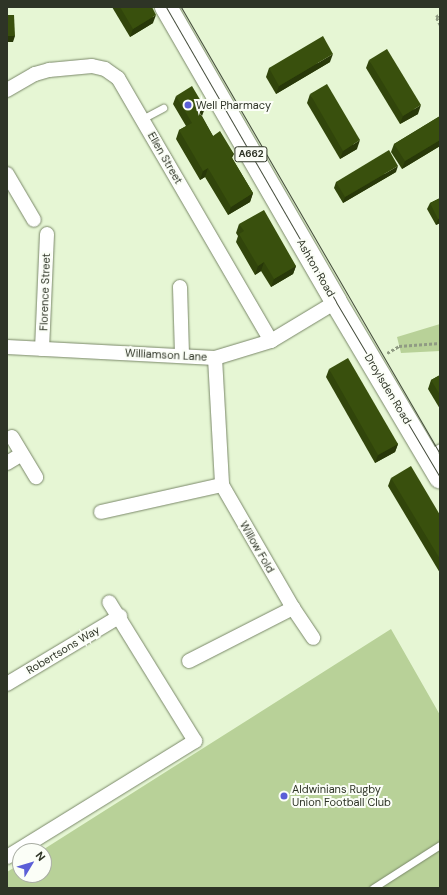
<!DOCTYPE html>
<html>
<head>
<meta charset="utf-8">
<style>
	body { margin:0 }
	#map { position:relative; width:447px; height:895px; overflow:hidden; background:#e6f6d4; font-family:"DM Sans",sans-serif }
	div>[style] { position:absolute }
	.green>* { inset:0; background:#b8d198 }
	.path>* { height:2.5px; margin-top:-1.25px; transform-origin:0; background:repeating-linear-gradient(90deg,#909b83 0 3px,transparent 0 5px) }
	.roads { filter:drop-shadow(0 0 1px #7a8869) drop-shadow(0 0 1px #7a8869) }
	.lane>* { height:7px; margin:-3.5px; padding:0 3.5px; transform-origin:3.5px; border-radius:3.5px; background:#fff }
	.street>* { height:14px; margin:-7px; padding:0 7px; transform-origin:7px; border-radius:7px; background:#fff }
	.primary>* { height:22px; margin:-11px; padding:0 11px; transform-origin:11px; border-radius:11px; background:#fff }
	.tram>* { height:1px; margin:-0.5px; padding:0 0.5px; transform-origin:0.5px; border-radius:0.5px; background:#444c3b }
	.wall>* { inset:0; background:#31450b }
	.shaded-wall>* { inset:0; background:#283809 }
	.building>* { inset:0; background:#39500d }
	.dots>* { width:11px; height:11px; translate:-50% -50%; box-sizing:border-box; border:2px solid #fbfef7; border-radius:50% }
	span { translate:-50% -50%; white-space:nowrap; text-align:center; line-height:1.15; -webkit-text-stroke:4px #fbfef7; paint-order:stroke }
	.shield-label span { padding:1px 3px; background:#fbfef7; border:1px solid; border-radius:3px; -webkit-text-stroke-width:0 }
	.shield-label { font-size:10px; color:#2e3426; font-weight:700 }
	.poi-label { font-size:11px; color:#2e3426 }
	.left { translate:0 -50%; text-align:left }
	.street-label { font-size:11px; color:#2e3426 }
	.frame { position:absolute; inset:0; border:8px solid #2e3426; pointer-events:none }
	.north { position:absolute; left:12px; top:843px; width:40px; height:40px; box-sizing:border-box; background:#fbfef7; border:1px solid #a9ada3; border-radius:50%; rotate:52deg; font-size:11px; font-weight:700; line-height:16px; text-align:center; color:#2e3426 }
	.north::after { content:''; display:block; margin:auto; width:14px; height:18px; background:#5b5fd7; clip-path:polygon(50% 0,100% 100%,50% 72%,0 100%) }
</style>
</head>
<body>
<div id="map">
	<div class="green">
		<i style="clip-path:polygon(440px 324px,440px 351px,401px 353px,397px 337px)"></i>
		<i style="clip-path:polygon(391px 629px,440px 715px,440px 888px,7px 888px,7px 872px,20px 864px,20px 875px,44px 875px,44px 851px,41px 851px)"></i>
	</div>
	<div class="path">
		<i style="left:440px;top:25px;width:9px;rotate:-117deg"></i>
		<i style="left:436px;top:17px;width:5px;rotate:-37deg"></i>
		<i style="left:387px;top:353px;width:14px;rotate:-30deg"></i>
		<i style="left:399px;top:346px;width:41px;rotate:-4.2deg"></i>
	</div>
	<div class="roads">
		<div class="lane">
			<i style="left:142px;top:119px;width:24px;rotate:-28deg"></i>
			<i style="left:428px;top:454px;width:14px;rotate:-30deg"></i>
			<i style="left:373px;top:888px;width:80px;rotate:-32.7deg"></i>
		</div>
		<div class="street">
			<i style="left:7px;top:90px;width:32px;rotate:-30deg"></i>
			<i style="left:35px;top:74px;width:15px;rotate:-16deg"></i>
			<i style="left:49px;top:70px;width:43px;rotate:-5.3deg"></i>
			<i style="left:92px;top:66px;width:13px;rotate:13deg"></i>
			<i style="left:105px;top:69px;width:16px;rotate:35deg"></i>
			<i style="left:118px;top:78px;width:304px;rotate:59.8deg"></i>
			<i style="left:7px;top:174px;width:53px;rotate:59.6deg"></i>
			<i style="left:180px;top:287px;width:69px;rotate:88.3deg"></i>
			<i style="left:7px;top:347px;width:208px;rotate:3deg"></i>
			<i style="left:215px;top:358px;width:59px;rotate:-16.9deg"></i>
			<i style="left:271px;top:341px;width:76px;rotate:-31deg"></i>
			<i style="left:42px;top:349px;width:115px;rotate:-87.5deg"></i>
			<i style="left:215px;top:358px;width:127px;rotate:86.8deg"></i>
			<i style="left:222px;top:485px;width:142px;rotate:60deg"></i>
			<i style="left:293px;top:608px;width:36px;rotate:56deg"></i>
			<i style="left:12px;top:437px;width:47px;rotate:59deg"></i>
			<i style="left:7px;top:463px;width:17px;rotate:-31deg"></i>
			<i style="left:101px;top:512px;width:124px;rotate:-12.6deg"></i>
			<i style="left:189px;top:661px;width:117px;rotate:-27deg"></i>
			<i style="left:7px;top:684px;width:132px;rotate:-31deg"></i>
			<i style="left:7px;top:857px;width:221px;rotate:-31.7deg"></i>
			<i style="left:195px;top:741px;width:163px;rotate:-121.7deg"></i>
		</div>
		<div class="primary">
			<i style="left:166px;top:7px;width:340px;rotate:60deg"></i>
			<i style="left:336px;top:302px;width:204px;rotate:59.3deg"></i>
		</div>
	</div>
	<div class="tram">
		<i style="left:166px;top:7px;width:340px;rotate:60deg"></i>
		<i style="left:336px;top:302px;width:204px;rotate:59.3deg"></i>
		<i style="left:181px;top:7px;width:517px;rotate:59.91deg"></i>
	</div>
	<div class="wall">
		<i style="clip-path:polygon(112px 7px,152px 7px,153px 23px,130px 37px)"></i>
		<i style="clip-path:polygon(369px 60px,418px 114px,400px 124px,366px 68px)"></i>
		<i style="clip-path:polygon(330px 62px,276px 94px,266px 77px,269px 68px)"></i>
		<i style="clip-path:polygon(310px 94px,357px 149px,340px 159px,307px 103px)"></i>
		<i style="clip-path:polygon(176px 96px,202px 116px,213px 136px,234px 154px,232px 158px,253px 193px,250px 202px,228px 215px,205px 177px,200px 180px,176px 139px,179px 130px,186px 126px,173px 104px)"></i>
		<i style="clip-path:polygon(440px 116px,440px 146px,402px 169px,391px 152px,394px 144px)"></i>
		<i style="clip-path:polygon(396px 172px,343px 203px,334px 188px,336px 182px)"></i>
		<i style="clip-path:polygon(440px 198px,440px 223px,436px 225px,427px 209px,430px 203px)"></i>
		<i style="clip-path:polygon(239px 224px,296px 266px,293px 274px,271px 287px,261px 271px,255px 275px,236px 242px,238px 236px,236px 233px)"></i>
		<i style="clip-path:polygon(329px 369px,398px 444px,395px 452px,375px 463px,326px 377px)"></i>
		<i style="clip-path:polygon(440px 375px,440px 409px,428px 389px,431px 380px)"></i>
		<i style="clip-path:polygon(391px 478px,440px 515px,440px 573px,388px 486px)"></i>
	</div>
	<div class="shaded-wall">
		<i style="clip-path:polygon(156px 15px,153px 23px,130px 37px,133px 29px)"></i>
		<i style="clip-path:polygon(7px 36px,15px 36px,13px 42px,7px 42px)"></i>
		<i style="clip-path:polygon(333px 54px,330px 62px,276px 94px,279px 86px)"></i>
		<i style="clip-path:polygon(421px 105px,418px 114px,400px 124px,403px 116px)"></i>
		<i style="clip-path:polygon(205px 108px,202px 116px,199px 112px)"></i>
		<i style="clip-path:polygon(360px 140px,357px 149px,340px 159px,343px 151px)"></i>
		<i style="clip-path:polygon(440px 140px,440px 146px,402px 169px,405px 161px)"></i>
		<i style="clip-path:polygon(398px 166px,396px 172px,343px 203px,345px 197px)"></i>
		<i style="clip-path:polygon(208px 168px,205px 177px,200px 180px,203px 171px)"></i>
		<i style="clip-path:polygon(253px 193px,250px 202px,228px 215px,231px 207px)"></i>
		<i style="clip-path:polygon(440px 218px,440px 223px,436px 225px,438px 219px)"></i>
		<i style="clip-path:polygon(264px 262px,261px 271px,255px 275px,258px 266px)"></i>
		<i style="clip-path:polygon(296px 266px,293px 274px,271px 287px,274px 279px)"></i>
		<i style="clip-path:polygon(398px 444px,395px 452px,375px 463px,378px 455px)"></i>
	</div>
	<div class="building">
		<i style="clip-path:polygon(120px 7px,152px 7px,156px 15px,133px 29px)"></i>
		<i style="clip-path:polygon(7px 15px,14px 15px,15px 36px,7px 36px)"></i>
		<i style="clip-path:polygon(323px 36px,333px 54px,279px 86px,269px 68px)"></i>
		<i style="clip-path:polygon(387px 49px,421px 105px,403px 116px,369px 60px)"></i>
		<i style="clip-path:polygon(327px 84px,360px 140px,343px 151px,310px 94px)"></i>
		<i style="clip-path:polygon(192px 86px,205px 108px,199px 112px,213px 136px,220px 131px,234px 154px,231px 156px,253px 193px,231px 207px,208px 168px,203px 171px,179px 130px,192px 123px,176px 96px)"></i>
		<i style="clip-path:polygon(440px 116px,440px 140px,405px 161px,394px 144px)"></i>
		<i style="clip-path:polygon(389px 150px,398px 166px,345px 197px,336px 182px)"></i>
		<i style="clip-path:polygon(440px 198px,440px 218px,438px 219px,430px 203px)"></i>
		<i style="clip-path:polygon(264px 210px,296px 266px,274px 279px,264px 262px,258px 266px,239px 234px,244px 231px,239px 224px)"></i>
		<i style="clip-path:polygon(348px 358px,398px 444px,378px 455px,329px 369px)"></i>
		<i style="clip-path:polygon(440px 375px,440px 395px,431px 380px)"></i>
		<i style="clip-path:polygon(411px 466px,440px 515px,440px 559px,391px 478px)"></i>
	</div>
	<div class="dots">
		<i style="left:188px;top:105px;background:#5b5fd7"></i>
		<i style="left:284px;top:796px;background:#5b5fd7"></i>
	</div>
	<div class="shield-label">
		<span style="left:251px;top:154px">A662</span>
	</div>
	<div class="poi-label">
		<span class="left" style="left:196px;top:105px">Well Pharmacy</span>
		<span class="left" style="left:292px;top:796px">Aldwinians Rugby<br>Union Football Club</span>
	</div>
	<div class="street-label">
		<span style="left:165px;top:158px;rotate:60deg">Ellen Street</span>
		<span style="left:316px;top:268px;rotate:60deg">Ashton Road</span>
		<span style="left:45px;top:292px;rotate:-88deg">Florence Street</span>
		<span style="left:166px;top:355px;rotate:3deg">Williamson Lane</span>
		<span style="left:388px;top:389px;rotate:59deg">Droylsden Road</span>
		<span style="left:257px;top:547px;rotate:60deg">Willow Fold</span>
		<span style="left:63px;top:650px;rotate:-31deg">Robertsons Way</span>
	</div>
	<div class="frame"></div>
	<div class="north">N</div>
</div>
</body>
</html>
